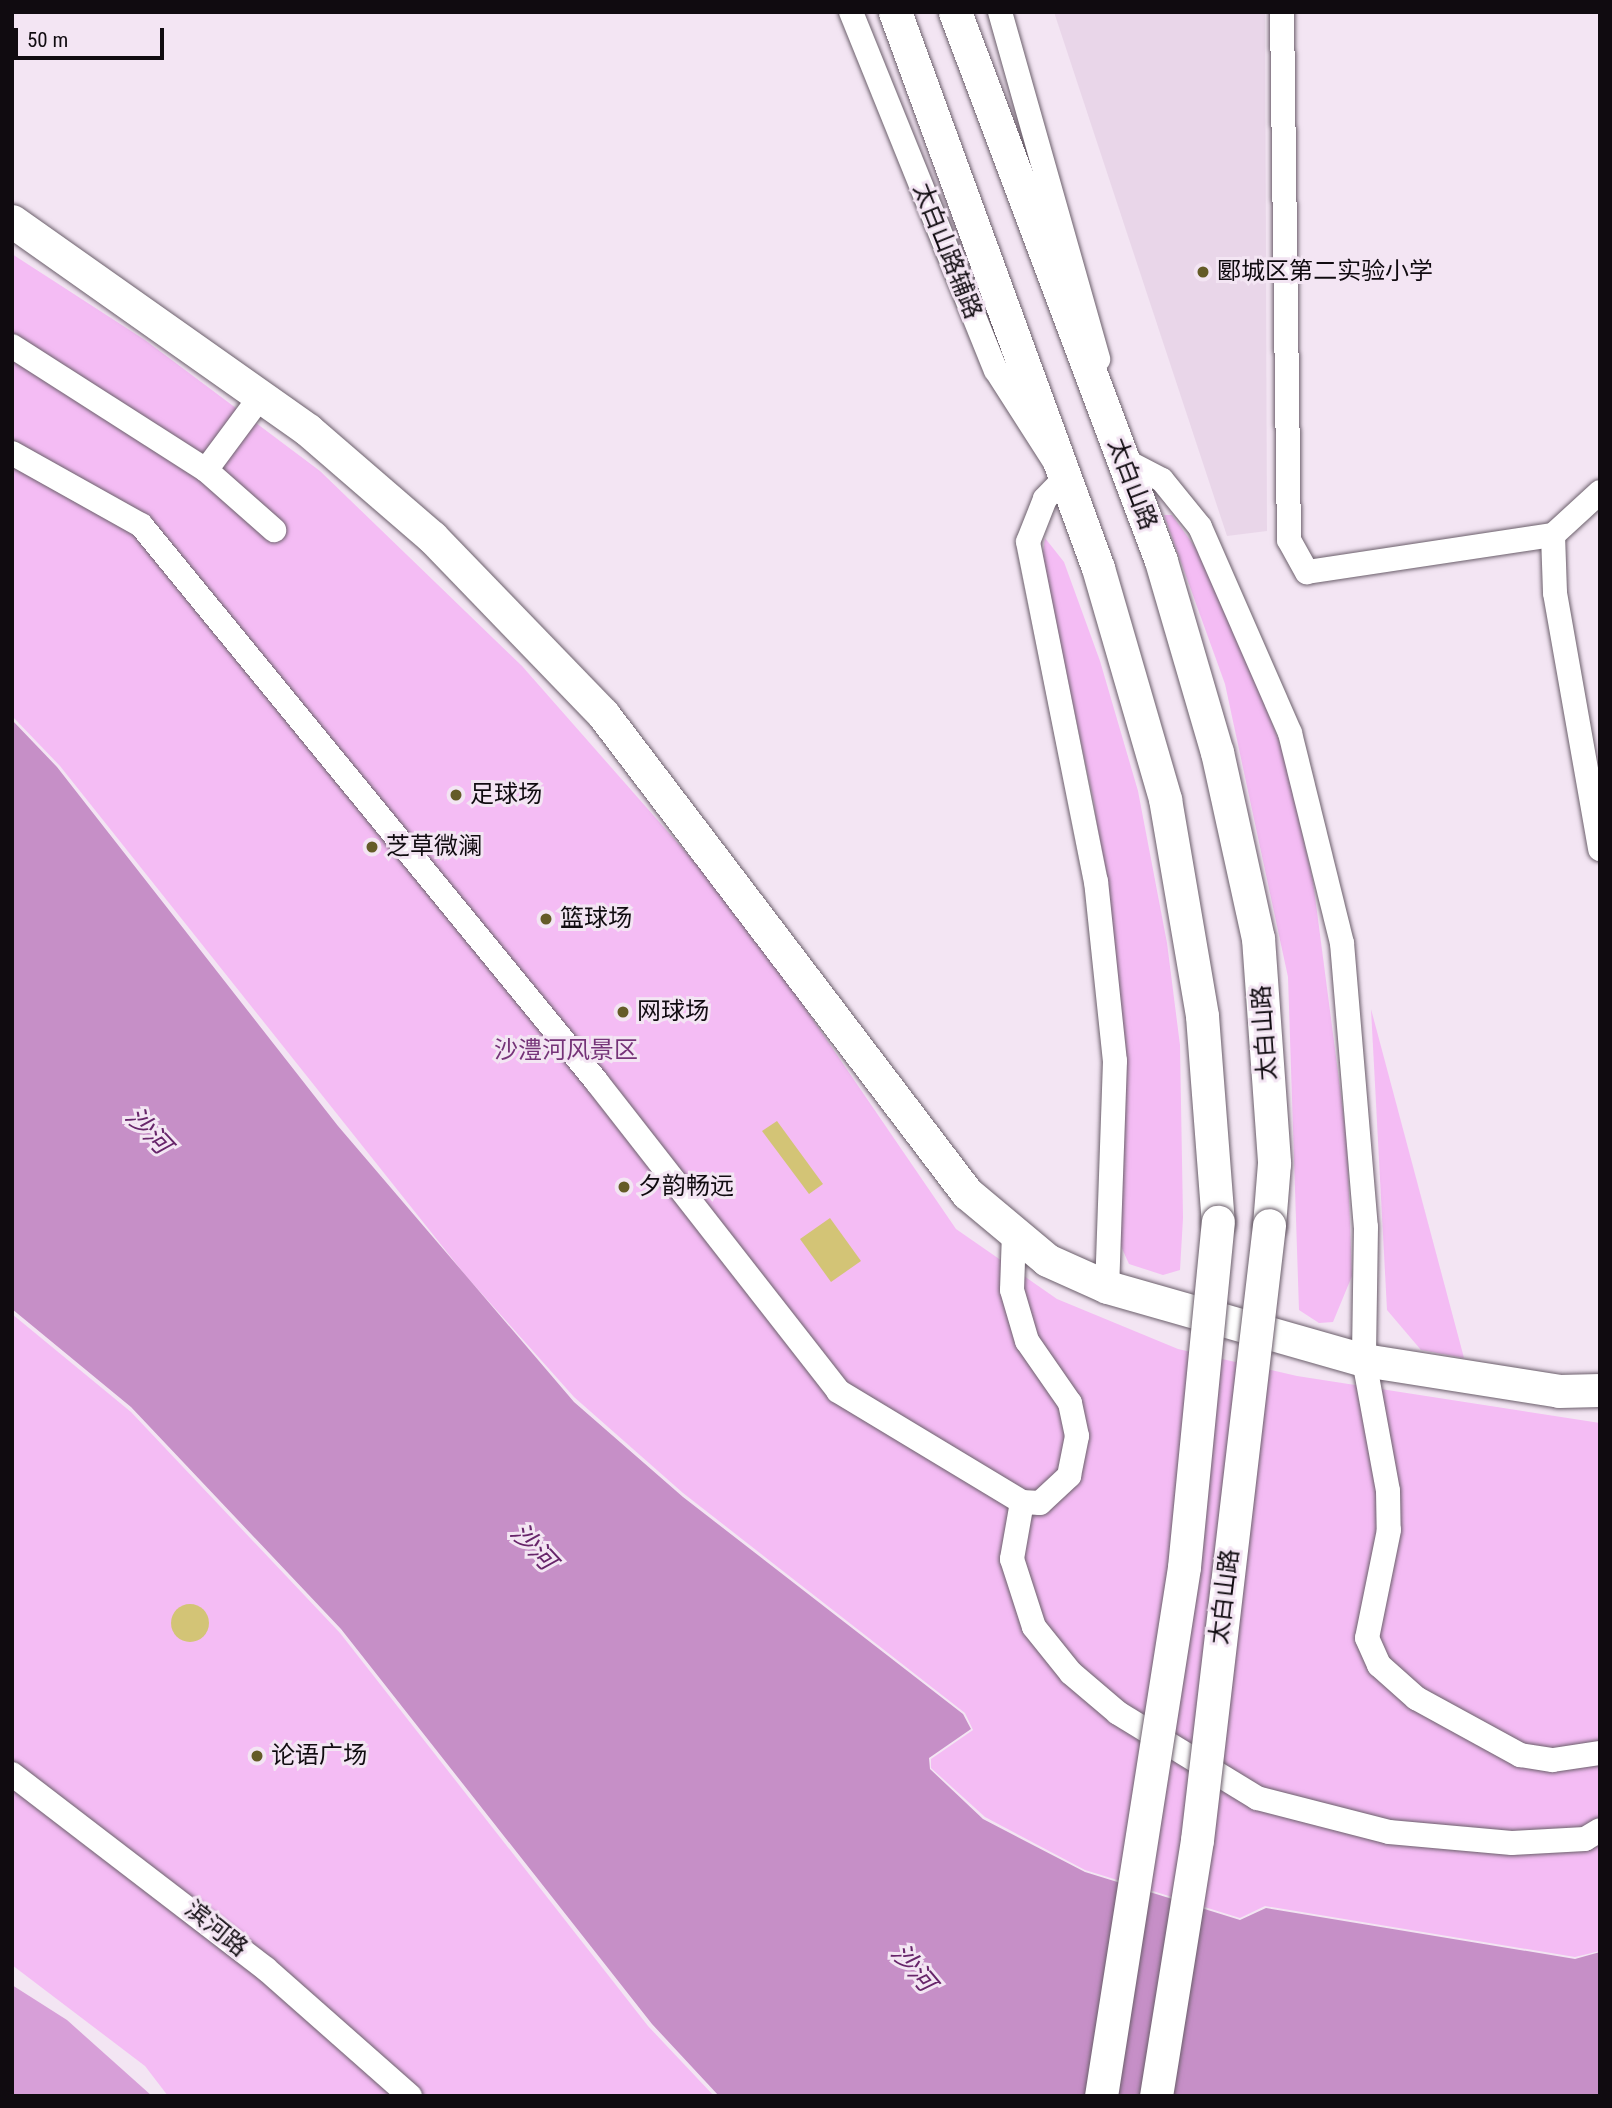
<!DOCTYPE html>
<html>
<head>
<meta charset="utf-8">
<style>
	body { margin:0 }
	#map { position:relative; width:1612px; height:2108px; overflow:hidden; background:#f3e5f3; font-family:"Roboto Condensed","Noto Sans SC",sans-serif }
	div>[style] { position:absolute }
	.built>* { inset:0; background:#e9d6e9 }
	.green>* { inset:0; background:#f4bcf4 }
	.forest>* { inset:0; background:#d79fd8 }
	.water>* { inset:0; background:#c68fc7 }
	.building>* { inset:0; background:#d3c476 }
	.round { border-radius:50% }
	.roads { filter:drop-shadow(0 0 2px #6b5f6b) drop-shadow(0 0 2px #6b5f6b) }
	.street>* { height:24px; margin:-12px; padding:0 12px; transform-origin:12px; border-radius:12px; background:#fff }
	.secondary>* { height:33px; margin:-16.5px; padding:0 16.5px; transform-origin:16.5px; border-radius:16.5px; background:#fff }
	.bridges { filter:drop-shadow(0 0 2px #6b5f6b) drop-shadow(0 0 2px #6b5f6b) }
	.secondary-bridge>* { height:33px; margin:-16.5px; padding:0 16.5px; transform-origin:16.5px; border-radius:16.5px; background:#fff }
	.dots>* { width:19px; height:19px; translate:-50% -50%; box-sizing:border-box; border:4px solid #f3e5f3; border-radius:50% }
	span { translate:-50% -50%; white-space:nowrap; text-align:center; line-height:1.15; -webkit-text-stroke:6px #f3e5f3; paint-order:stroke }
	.street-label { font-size:24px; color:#100b10 }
	.poi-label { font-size:24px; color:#100b10 }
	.left { translate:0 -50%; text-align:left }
	.park-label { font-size:24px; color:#753378 }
	.water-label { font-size:26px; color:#67256a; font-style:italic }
	.frame { position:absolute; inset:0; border:14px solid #100b10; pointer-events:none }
	.scale { position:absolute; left:14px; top:28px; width:150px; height:32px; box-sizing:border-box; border:4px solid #100b10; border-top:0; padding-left:9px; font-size:21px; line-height:24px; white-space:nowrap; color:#100b10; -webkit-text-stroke:5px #f3e5f3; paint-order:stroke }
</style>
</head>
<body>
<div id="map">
	<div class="built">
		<i style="clip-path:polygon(1054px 12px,1265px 12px,1267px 531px,1227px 536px)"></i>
	</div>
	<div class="green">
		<i style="clip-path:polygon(12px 254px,145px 340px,320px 471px,522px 666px,742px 916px,956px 1229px,1057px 1299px,1178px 1349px,1297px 1376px,1600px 1423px,1600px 1951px,1575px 1957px,1265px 1906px,1240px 1918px,1085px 1870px,985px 1817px,931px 1768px,931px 1759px,973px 1730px,965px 1713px,683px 1493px,574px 1397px,466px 1276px,60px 766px,12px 716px)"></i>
		<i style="clip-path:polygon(1164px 515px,1172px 515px,1200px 554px,1250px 668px,1283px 751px,1313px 881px,1347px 1141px,1352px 1276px,1333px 1322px,1319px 1323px,1299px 1310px,1288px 977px,1225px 684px)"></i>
		<i style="clip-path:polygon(1045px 538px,1064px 562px,1100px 661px,1138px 791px,1167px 943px,1180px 1045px,1183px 1218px,1180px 1270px,1163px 1275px,1129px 1264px,1120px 1244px,1126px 1048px,1094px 803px,1042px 560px)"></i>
		<i style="clip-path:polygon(1371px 1009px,1464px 1358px,1421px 1350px,1387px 1310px)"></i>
		<i style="clip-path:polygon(12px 1314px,131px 1412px,340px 1633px,648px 2026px,714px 2096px,168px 2096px,145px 2066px,12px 1965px)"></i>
	</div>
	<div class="forest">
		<i style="clip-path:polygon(12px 1985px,67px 2020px,152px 2096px,12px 2096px)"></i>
	</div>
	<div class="water">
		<i style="clip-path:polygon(12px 720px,57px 767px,338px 1126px,574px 1402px,683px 1497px,963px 1714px,971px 1729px,929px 1758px,930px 1769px,983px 1819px,1085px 1872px,1240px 1920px,1266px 1908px,1575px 1959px,1600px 1952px,1600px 2096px,719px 2096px,652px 2024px,341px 1629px,131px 1407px,12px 1309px)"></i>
	</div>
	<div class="building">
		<i style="clip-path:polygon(777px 1121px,823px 1184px,809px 1194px,762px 1131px)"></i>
		<i style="clip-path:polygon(830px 1218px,861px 1261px,831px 1282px,800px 1239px)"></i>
		<i class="round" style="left:171px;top:1604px;width:38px;height:38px"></i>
	</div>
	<div class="roads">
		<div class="street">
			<i style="left:851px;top:12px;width:386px;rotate:68deg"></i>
			<i style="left:996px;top:370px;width:128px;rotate:57.4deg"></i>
			<i style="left:1065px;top:478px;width:29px;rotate:134deg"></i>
			<i style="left:1045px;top:499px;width:46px;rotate:111.6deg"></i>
			<i style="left:1028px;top:542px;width:346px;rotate:78.7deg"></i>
			<i style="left:1096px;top:881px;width:181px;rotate:84deg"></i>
			<i style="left:1115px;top:1061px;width:226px;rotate:92deg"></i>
			<i style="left:1000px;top:12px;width:361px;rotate:74.2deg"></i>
			<i style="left:1282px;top:12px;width:528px;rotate:89.24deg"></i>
			<i style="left:1289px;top:540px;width:37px;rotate:61deg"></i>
			<i style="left:1307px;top:572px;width:249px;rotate:-8.6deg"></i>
			<i style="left:12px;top:346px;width:230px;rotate:32.6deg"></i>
			<i style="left:206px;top:470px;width:91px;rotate:41.4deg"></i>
			<i style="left:1121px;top:452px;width:7px;rotate:82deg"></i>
			<i style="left:1122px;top:459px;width:45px;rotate:27.7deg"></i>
			<i style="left:1162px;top:480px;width:60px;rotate:51deg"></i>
			<i style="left:1200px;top:527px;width:225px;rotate:66.4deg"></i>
			<i style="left:1290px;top:733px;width:216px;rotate:76.1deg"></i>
			<i style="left:1342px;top:943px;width:285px;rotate:85.2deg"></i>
			<i style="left:1366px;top:1227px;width:133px;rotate:90.9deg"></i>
			<i style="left:1364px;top:1360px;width:133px;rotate:79.6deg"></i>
			<i style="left:1388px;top:1491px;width:39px;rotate:89deg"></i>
			<i style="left:1389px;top:1530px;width:110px;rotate:101.5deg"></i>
			<i style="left:1367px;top:1638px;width:30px;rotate:66deg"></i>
			<i style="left:1379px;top:1665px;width:50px;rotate:41.7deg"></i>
			<i style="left:1416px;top:1698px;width:119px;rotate:28.7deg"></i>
			<i style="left:1520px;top:1755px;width:33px;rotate:9deg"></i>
			<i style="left:1553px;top:1760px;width:48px;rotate:-8.5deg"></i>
			<i style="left:12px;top:453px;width:148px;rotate:29.2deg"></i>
			<i style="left:141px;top:525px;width:720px;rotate:50.69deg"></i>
			<i style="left:597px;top:1082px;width:392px;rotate:52deg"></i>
			<i style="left:838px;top:1391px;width:215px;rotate:31.1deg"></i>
			<i style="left:1022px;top:1502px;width:18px;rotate:3deg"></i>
			<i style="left:1040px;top:1503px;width:40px;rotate:-43deg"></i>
			<i style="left:1069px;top:1476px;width:41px;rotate:-78.7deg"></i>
			<i style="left:1077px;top:1436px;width:34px;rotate:-102deg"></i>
			<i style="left:1070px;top:1403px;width:75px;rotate:-124.7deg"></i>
			<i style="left:1027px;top:1341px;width:53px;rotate:-106.4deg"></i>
			<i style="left:1012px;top:1290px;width:57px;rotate:-88deg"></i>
			<i style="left:206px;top:470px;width:92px;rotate:-53.4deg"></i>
			<i style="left:1600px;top:492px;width:64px;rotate:137.5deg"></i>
			<i style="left:1553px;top:535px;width:58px;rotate:88deg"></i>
			<i style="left:1555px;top:593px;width:260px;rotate:80deg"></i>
			<i style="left:1022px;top:1502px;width:58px;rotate:100deg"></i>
			<i style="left:1012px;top:1559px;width:71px;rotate:72.1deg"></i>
			<i style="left:1034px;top:1627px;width:59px;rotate:51.2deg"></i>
			<i style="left:1071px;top:1673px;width:62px;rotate:40.4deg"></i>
			<i style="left:1118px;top:1713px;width:163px;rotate:31.4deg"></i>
			<i style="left:1257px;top:1798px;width:136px;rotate:14.4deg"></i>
			<i style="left:1389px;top:1832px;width:123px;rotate:5.1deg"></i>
			<i style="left:1512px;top:1843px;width:73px;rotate:-3.1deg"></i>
			<i style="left:1585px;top:1839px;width:17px;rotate:-31deg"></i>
			<i style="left:12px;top:1774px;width:320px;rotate:37.5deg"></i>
			<i style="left:266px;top:1969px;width:192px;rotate:41.4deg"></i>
		</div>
		<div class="secondary">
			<i style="left:895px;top:12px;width:592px;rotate:69.94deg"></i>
			<i style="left:1098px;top:568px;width:241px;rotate:73.8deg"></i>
			<i style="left:1165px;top:799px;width:220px;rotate:80.3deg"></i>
			<i style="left:1202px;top:1016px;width:207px;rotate:85.6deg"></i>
			<i style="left:955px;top:12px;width:586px;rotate:69.43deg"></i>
			<i style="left:1161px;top:561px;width:199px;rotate:73.7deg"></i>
			<i style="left:1217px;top:752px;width:190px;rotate:77.6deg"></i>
			<i style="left:1258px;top:938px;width:226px;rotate:85.9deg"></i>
			<i style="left:1274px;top:1163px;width:62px;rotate:94.6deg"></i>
			<i style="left:12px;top:221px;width:362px;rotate:35.2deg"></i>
			<i style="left:308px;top:430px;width:164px;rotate:40.8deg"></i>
			<i style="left:432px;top:537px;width:246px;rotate:46deg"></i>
			<i style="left:603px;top:714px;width:602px;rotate:52.77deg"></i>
			<i style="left:967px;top:1193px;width:104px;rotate:39.9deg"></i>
			<i style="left:1047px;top:1260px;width:66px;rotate:24.2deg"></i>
			<i style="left:1107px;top:1287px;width:267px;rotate:15.9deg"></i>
			<i style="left:1364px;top:1360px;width:197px;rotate:9deg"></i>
			<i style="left:1559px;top:1391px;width:41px;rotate:-1.4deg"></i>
		</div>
	</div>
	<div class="bridges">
		<div class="secondary-bridge">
			<i style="left:1101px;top:2096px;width:535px;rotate:-81.08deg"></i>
			<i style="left:1184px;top:1567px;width:347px;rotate:-84.4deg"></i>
			<i style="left:1156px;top:2096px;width:259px;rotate:-80.9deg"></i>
			<i style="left:1197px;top:1840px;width:619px;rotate:-83.32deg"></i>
		</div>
	</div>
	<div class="dots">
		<i style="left:1203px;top:272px;background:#645b27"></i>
		<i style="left:456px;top:795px;background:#645b27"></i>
		<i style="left:372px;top:847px;background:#645b27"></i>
		<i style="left:546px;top:919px;background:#645b27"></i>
		<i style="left:623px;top:1012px;background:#645b27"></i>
		<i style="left:624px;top:1187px;background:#645b27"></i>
		<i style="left:257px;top:1756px;background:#645b27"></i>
	</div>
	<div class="street-label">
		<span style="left:947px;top:251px;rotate:68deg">太白山路辅路</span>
		<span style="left:1132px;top:484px;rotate:69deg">太白山路</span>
		<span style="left:1265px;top:1033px;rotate:-94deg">太白山路</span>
		<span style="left:1225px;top:1597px;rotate:-83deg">太白山路</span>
		<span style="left:216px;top:1929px;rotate:39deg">滨河路</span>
	</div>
	<div class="poi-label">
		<span class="left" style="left:1217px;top:272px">郾城区第二实验小学</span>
		<span class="left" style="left:470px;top:795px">足球场</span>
		<span class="left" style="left:386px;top:847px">芝草微澜</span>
		<span class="left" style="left:560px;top:919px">篮球场</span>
		<span class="left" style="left:637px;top:1012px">网球场</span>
		<span class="left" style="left:638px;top:1187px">夕韵畅远</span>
		<span class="left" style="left:271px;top:1756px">论语广场</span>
	</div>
	<div class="park-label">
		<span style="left:566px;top:1051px">沙澧河风景区</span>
	</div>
	<div class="water-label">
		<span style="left:148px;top:1131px;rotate:47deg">沙河</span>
		<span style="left:533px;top:1547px;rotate:47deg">沙河</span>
		<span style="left:913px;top:1968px;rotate:50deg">沙河</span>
	</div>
	<div class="frame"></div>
	<div class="scale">50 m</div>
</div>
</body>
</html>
